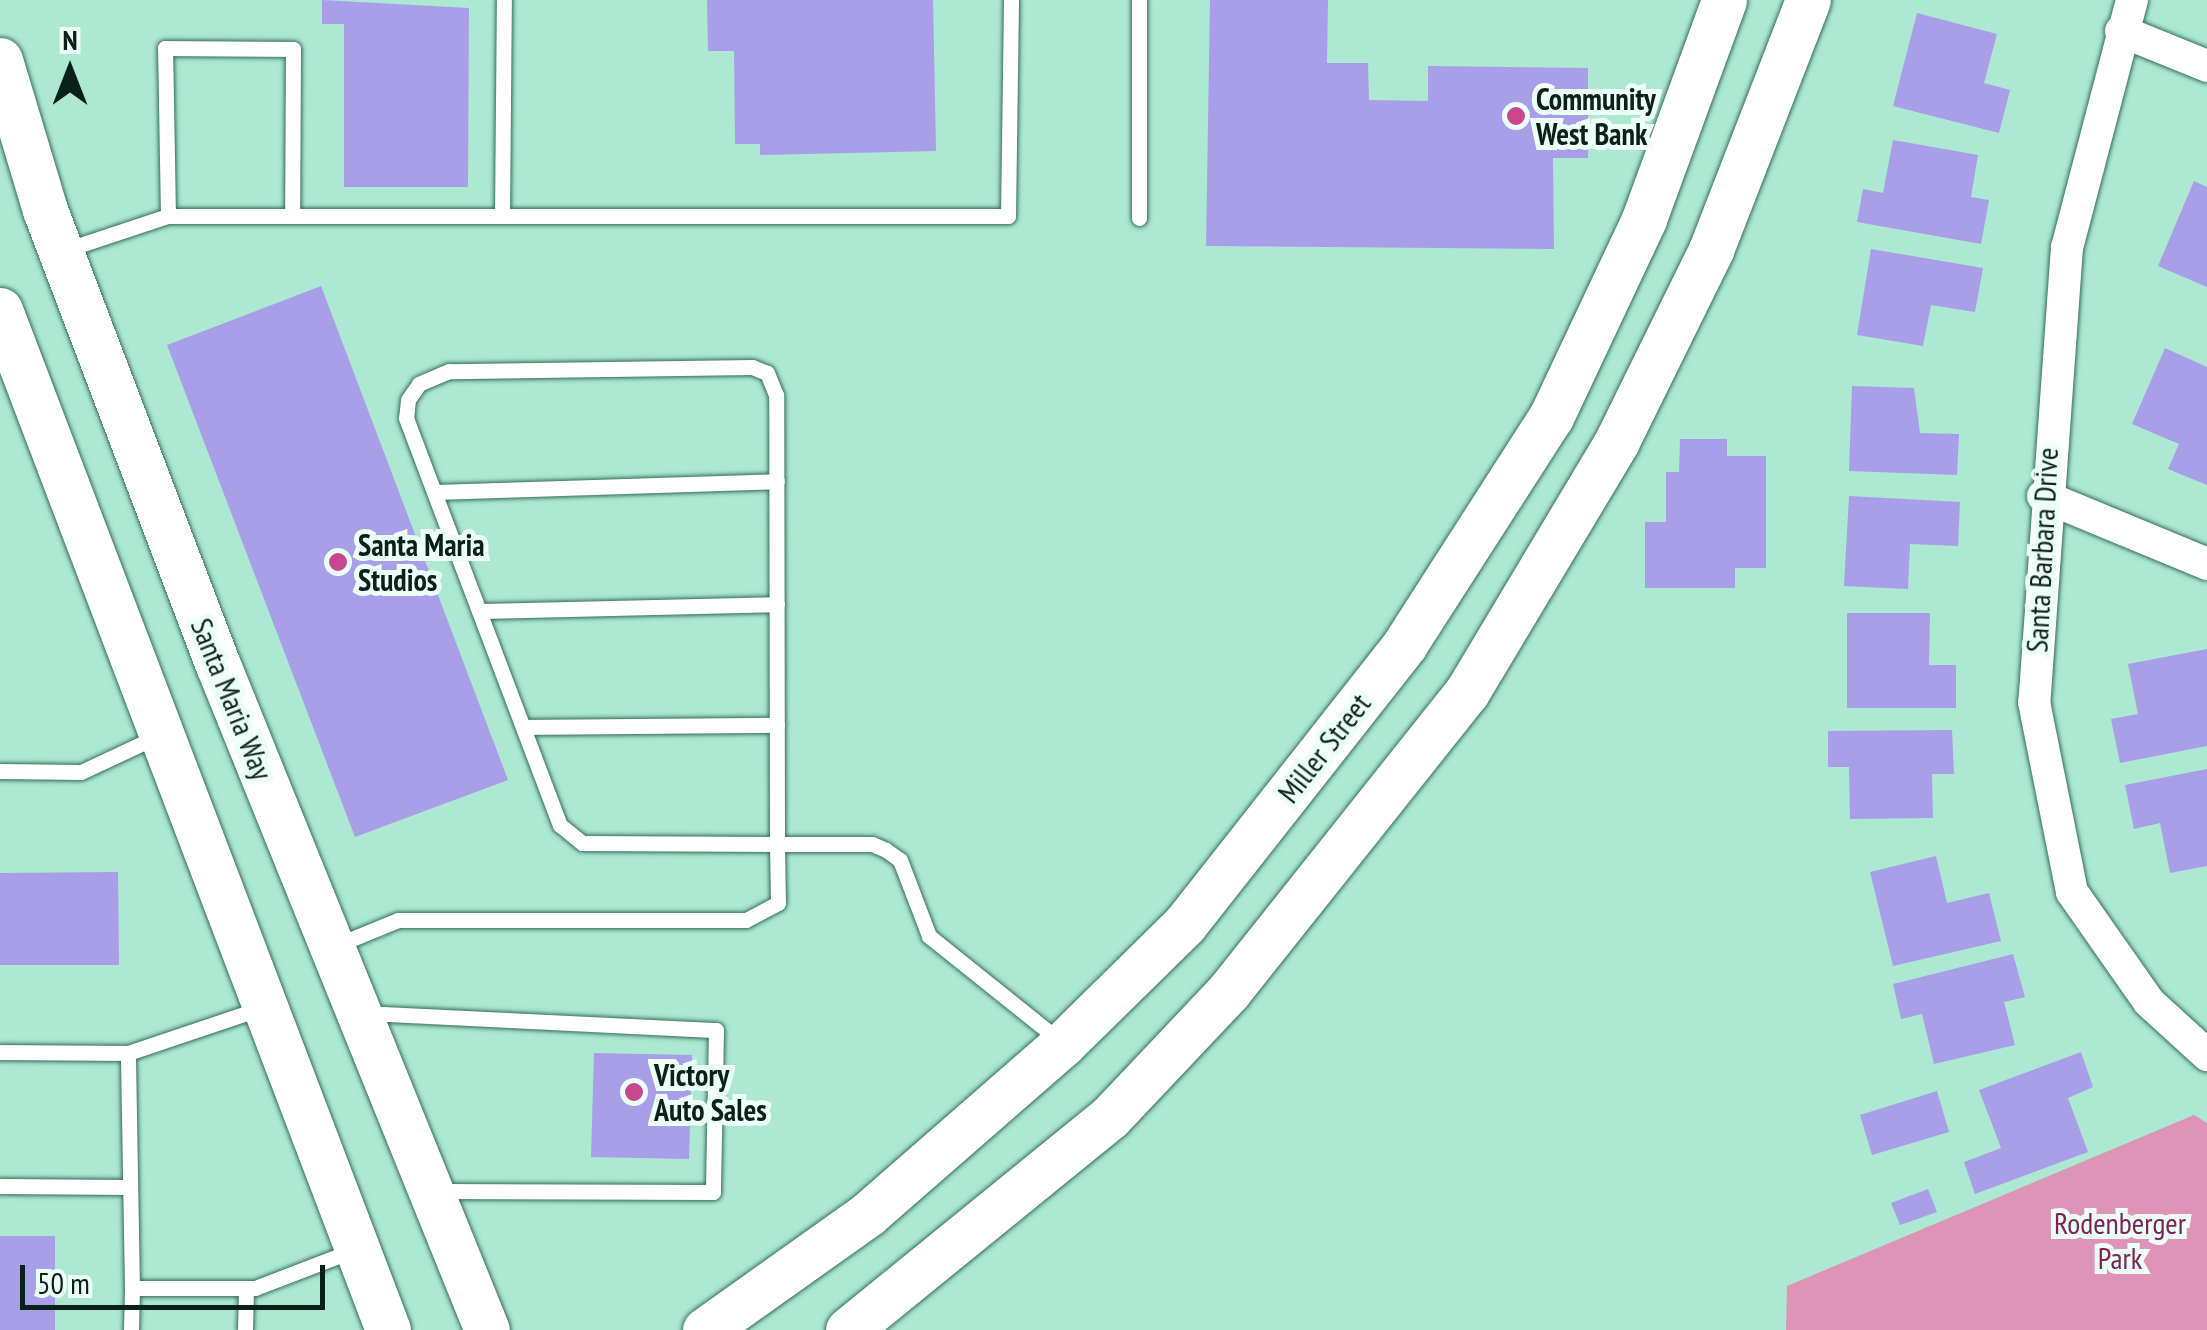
<!DOCTYPE html>
<html>
<head>
<meta charset="utf-8">
<style>
	body { margin:0 }
	#map { position:relative; width:2207px; height:1330px; overflow:hidden; background:#ace8d2; font-family:"PT Sans Narrow",sans-serif }
	div>[style] { position:absolute }
	.green>* { inset:0; background:#de94b7 }
	.building>* { inset:0; background:#a99fe8 }
	.roads { filter:drop-shadow(0 0 2px #356d5b) drop-shadow(0 0 2px #356d5b) }
	.lane>* { height:15px; margin:-7.5px; padding:0 7.5px; transform-origin:7.5px; border-radius:7.5px; background:#fff }
	.street>* { height:32px; margin:-16px; padding:0 16px; transform-origin:16px; border-radius:16px; background:#fff }
	.secondary>* { height:45px; margin:-22.5px; padding:0 22.5px; transform-origin:22.5px; border-radius:22.5px; background:#fff }
	.dots>* { width:28px; height:28px; translate:-50% -50%; box-sizing:border-box; border:5px solid #edfef7; border-radius:50% }
	span { translate:-50% -50%; white-space:nowrap; text-align:center; line-height:1.15; -webkit-text-stroke:10px #edfef7; paint-order:stroke }
	.poi-label { font-size:30px; color:#092119; font-weight:700 }
	.left { translate:0 -50%; text-align:left }
	.street-label { font-size:30px; color:#092119 }
	.park-label { font-size:30px; color:#7c2255 }
	.north { position:absolute; left:20px; top:20px; width:100px; height:100px; -webkit-text-stroke:8px #edfef7; paint-order:stroke; rotate:0deg; font-size:28px; font-weight:700; line-height:40px; text-align:center; color:#092119 }
	.north::after { content:''; display:block; margin:auto; width:35px; height:45px; background:#092119; clip-path:polygon(50% 0,100% 100%,50% 72%,0 100%) }
	.scale { position:absolute; left:20px; top:1265px; width:305px; height:45px; box-sizing:border-box; border:5px solid #092119; border-top:0; padding-left:12px; font-size:30px; line-height:35px; white-space:nowrap; color:#092119; -webkit-text-stroke:8px #edfef7; paint-order:stroke }
</style>
</head>
<body>
<div id="map">
	<div class="green">
		<i style="clip-path:polygon(2194px 1115px,2207px 1123px,2207px 1330px,1786px 1330px,1787px 1286px)"></i>
	</div>
	<div class="building">
		<i style="clip-path:polygon(322px 0,469px 8px,468px 187px,344px 187px,344px 24px,322px 24px)"></i>
		<i style="clip-path:polygon(707px 0,933px 0,936px 151px,760px 155px,760px 144px,735px 144px,734px 51px,708px 51px)"></i>
		<i style="clip-path:polygon(1210px 0,1328px 0,1327px 63px,1368px 63px,1369px 100px,1428px 101px,1428px 66px,1588px 68px,1588px 158px,1553px 158px,1554px 249px,1206px 246px)"></i>
		<i style="clip-path:polygon(1917px 13px,1997px 34px,1984px 83px,2010px 90px,1999px 133px,1893px 106px)"></i>
		<i style="clip-path:polygon(1893px 140px,1978px 155px,1971px 197px,1989px 200px,1981px 244px,1857px 222px,1863px 189px,1883px 193px)"></i>
		<i style="clip-path:polygon(2194px 181px,2207px 187px,2207px 287px,2158px 266px)"></i>
		<i style="clip-path:polygon(1871px 249px,1983px 268px,1975px 312px,1931px 305px,1923px 346px,1857px 335px)"></i>
		<i style="clip-path:polygon(321px 286px,508px 780px,355px 837px,167px 345px)"></i>
		<i style="clip-path:polygon(2165px 348px,2207px 367px,2207px 485px,2168px 469px,2179px 444px,2132px 424px)"></i>
		<i style="clip-path:polygon(1852px 386px,1914px 388px,1920px 433px,1959px 434px,1957px 475px,1849px 471px)"></i>
		<i style="clip-path:polygon(1680px 439px,1727px 439px,1727px 456px,1766px 456px,1766px 568px,1735px 568px,1735px 588px,1645px 588px,1645px 522px,1666px 522px,1666px 472px,1679px 472px)"></i>
		<i style="clip-path:polygon(1849px 496px,1960px 502px,1958px 546px,1910px 544px,1908px 589px,1844px 586px)"></i>
		<i style="clip-path:polygon(1847px 613px,1930px 613px,1929px 665px,1956px 665px,1956px 708px,1847px 708px)"></i>
		<i style="clip-path:polygon(2207px 649px,2207px 746px,2120px 763px,2111px 719px,2138px 714px,2128px 664px)"></i>
		<i style="clip-path:polygon(1952px 730px,1954px 774px,1932px 774px,1933px 818px,1850px 819px,1849px 767px,1828px 767px,1828px 731px)"></i>
		<i style="clip-path:polygon(2207px 769px,2207px 866px,2170px 873px,2160px 823px,2134px 829px,2125px 785px)"></i>
		<i style="clip-path:polygon(1936px 856px,1947px 903px,1989px 893px,2001px 941px,1893px 966px,1870px 872px)"></i>
		<i style="clip-path:polygon(118px 872px,119px 965px,0 965px,0 873px)"></i>
		<i style="clip-path:polygon(2013px 954px,2025px 997px,2004px 1002px,2015px 1045px,1934px 1064px,1922px 1014px,1901px 1019px,1893px 984px)"></i>
		<i style="clip-path:polygon(2081px 1052px,2093px 1087px,2068px 1098px,2088px 1152px,1975px 1194px,1964px 1162px,2001px 1148px,1979px 1090px)"></i>
		<i style="clip-path:polygon(594px 1053px,692px 1055px,689px 1159px,591px 1157px)"></i>
		<i style="clip-path:polygon(1937px 1091px,1949px 1132px,1872px 1155px,1860px 1115px)"></i>
		<i style="clip-path:polygon(1928px 1189px,1937px 1212px,1900px 1225px,1891px 1203px)"></i>
		<i style="clip-path:polygon(0 1236px,55px 1236px,55px 1330px,0 1330px)"></i>
	</div>
	<div class="roads">
		<div class="lane">
			<i style="left:1139px;top:0;width:218px;rotate:90deg"></i>
			<i style="left:168px;top:216px;width:168px;rotate:-91deg"></i>
			<i style="left:165px;top:48px;width:128px;rotate:0.4deg"></i>
			<i style="left:293px;top:49px;width:167px;rotate:90.3deg"></i>
			<i style="left:502px;top:216px;width:216px;rotate:-89.5deg"></i>
			<i style="left:65px;top:250px;width:108px;rotate:-18.3deg"></i>
			<i style="left:168px;top:216px;width:840px"></i>
			<i style="left:1008px;top:216px;width:216px;rotate:-89.2deg"></i>
			<i style="left:434px;top:492px;width:343px;rotate:-1.8deg"></i>
			<i style="left:479px;top:611px;width:298px;rotate:-1.3deg"></i>
			<i style="left:523px;top:727px;width:254px;rotate:-0.5deg"></i>
			<i style="left:0;top:771px;width:81px;rotate:0.7deg"></i>
			<i style="left:81px;top:772px;width:85px;rotate:-25.1deg"></i>
			<i style="left:337px;top:945px;width:66px;rotate:-22.3deg"></i>
			<i style="left:398px;top:920px;width:348px"></i>
			<i style="left:746px;top:920px;width:36px;rotate:-28deg"></i>
			<i style="left:778px;top:903px;width:59px;rotate:-91deg"></i>
			<i style="left:777px;top:844px;width:449px;rotate:-90.1deg"></i>
			<i style="left:776px;top:395px;width:24px;rotate:-112deg"></i>
			<i style="left:767px;top:373px;width:16px;rotate:-158deg"></i>
			<i style="left:752px;top:367px;width:303px;rotate:179.2deg"></i>
			<i style="left:449px;top:371px;width:33px;rotate:157deg"></i>
			<i style="left:419px;top:384px;width:19px;rotate:125deg"></i>
			<i style="left:408px;top:400px;width:18px;rotate:96deg"></i>
			<i style="left:406px;top:418px;width:435px;rotate:69.3deg"></i>
			<i style="left:560px;top:825px;width:28px;rotate:39deg"></i>
			<i style="left:582px;top:843px;width:195px;rotate:0.3deg"></i>
			<i style="left:777px;top:844px;width:95px"></i>
			<i style="left:872px;top:844px;width:15px;rotate:23deg"></i>
			<i style="left:886px;top:850px;width:17px;rotate:36deg"></i>
			<i style="left:900px;top:860px;width:81px;rotate:69.1deg"></i>
			<i style="left:929px;top:936px;width:168px;rotate:38.7deg"></i>
			<i style="left:365px;top:1013px;width:351px;rotate:2.8deg"></i>
			<i style="left:716px;top:1030px;width:162px;rotate:91.1deg"></i>
			<i style="left:713px;top:1192px;width:274px;rotate:-179.8deg"></i>
			<i style="left:0;top:1052px;width:128px;rotate:0.4deg"></i>
			<i style="left:0;top:1186px;width:130px;rotate:0.4deg"></i>
			<i style="left:132px;top:1288px;width:235px;rotate:-91deg"></i>
			<i style="left:128px;top:1053px;width:141px;rotate:-18.6deg"></i>
			<i style="left:131px;top:1330px;width:42px;rotate:-88.6deg"></i>
			<i style="left:132px;top:1288px;width:123px"></i>
			<i style="left:255px;top:1288px;width:106px;rotate:-21deg"></i>
			<i style="left:245px;top:1330px;width:42px;rotate:-88.6deg"></i>
		</div>
		<div class="street">
			<i style="left:2132px;top:0;width:255px;rotate:104.7deg"></i>
			<i style="left:2067px;top:247px;width:456px;rotate:94.1deg"></i>
			<i style="left:2034px;top:702px;width:194px;rotate:78.7deg"></i>
			<i style="left:2072px;top:892px;width:134px;rotate:55deg"></i>
			<i style="left:2149px;top:1002px;width:79px;rotate:42.4deg"></i>
			<i style="left:2121px;top:31px;width:93px;rotate:22.1deg"></i>
			<i style="left:2043px;top:496px;width:178px;rotate:22.5deg"></i>
		</div>
		<div class="secondary">
			<i style="left:0;top:60px;width:157px;rotate:73.3deg"></i>
			<i style="left:45px;top:210px;width:487px;rotate:69.2deg"></i>
			<i style="left:218px;top:665px;width:717px;rotate:67.98deg"></i>
			<i style="left:0;top:310px;width:1091px;rotate:69.17deg"></i>
			<i style="left:705px;top:1330px;width:200px;rotate:-35.4deg"></i>
			<i style="left:868px;top:1214px;width:259px;rotate:-41.1deg"></i>
			<i style="left:1063px;top:1044px;width:171px;rotate:-44.5deg"></i>
			<i style="left:1185px;top:924px;width:356px;rotate:-51.8deg"></i>
			<i style="left:1405px;top:644px;width:270px;rotate:-57.3deg"></i>
			<i style="left:1551px;top:417px;width:219px;rotate:-64.8deg"></i>
			<i style="left:1644px;top:219px;width:233px;rotate:-69.9deg"></i>
			<i style="left:848px;top:1330px;width:338px;rotate:-39.1deg"></i>
			<i style="left:1110px;top:1117px;width:173px;rotate:-46.6deg"></i>
			<i style="left:1229px;top:991px;width:382px;rotate:-51.5deg"></i>
			<i style="left:1467px;top:692px;width:292px;rotate:-59.1deg"></i>
			<i style="left:1617px;top:441px;width:213px;rotate:-63.8deg"></i>
			<i style="left:1711px;top:250px;width:268px;rotate:-68.8deg"></i>
		</div>
	</div>
	<div class="dots">
		<i style="left:1516px;top:116px;background:#c9478f"></i>
		<i style="left:338px;top:562px;background:#c9478f"></i>
		<i style="left:634px;top:1092px;background:#c9478f"></i>
	</div>
	<div class="poi-label">
		<span class="left" style="left:1536px;top:116px">Community<br>West Bank</span>
		<span class="left" style="left:358px;top:562px">Santa Maria<br>Studios</span>
		<span class="left" style="left:654px;top:1092px">Victory<br>Auto Sales</span>
	</div>
	<div class="street-label">
		<span style="left:2042px;top:550px;rotate:-87deg">Santa Barbara Drive</span>
		<span style="left:232px;top:699px;rotate:68deg">Santa Maria Way</span>
		<span style="left:1324px;top:748px;rotate:-52deg">Miller Street</span>
	</div>
	<div class="park-label">
		<span style="left:2120px;top:1240px">Rodenberger<br>Park</span>
	</div>
	<div class="north">N</div>
	<div class="scale">50 m</div>
</div>
</body>
</html>
